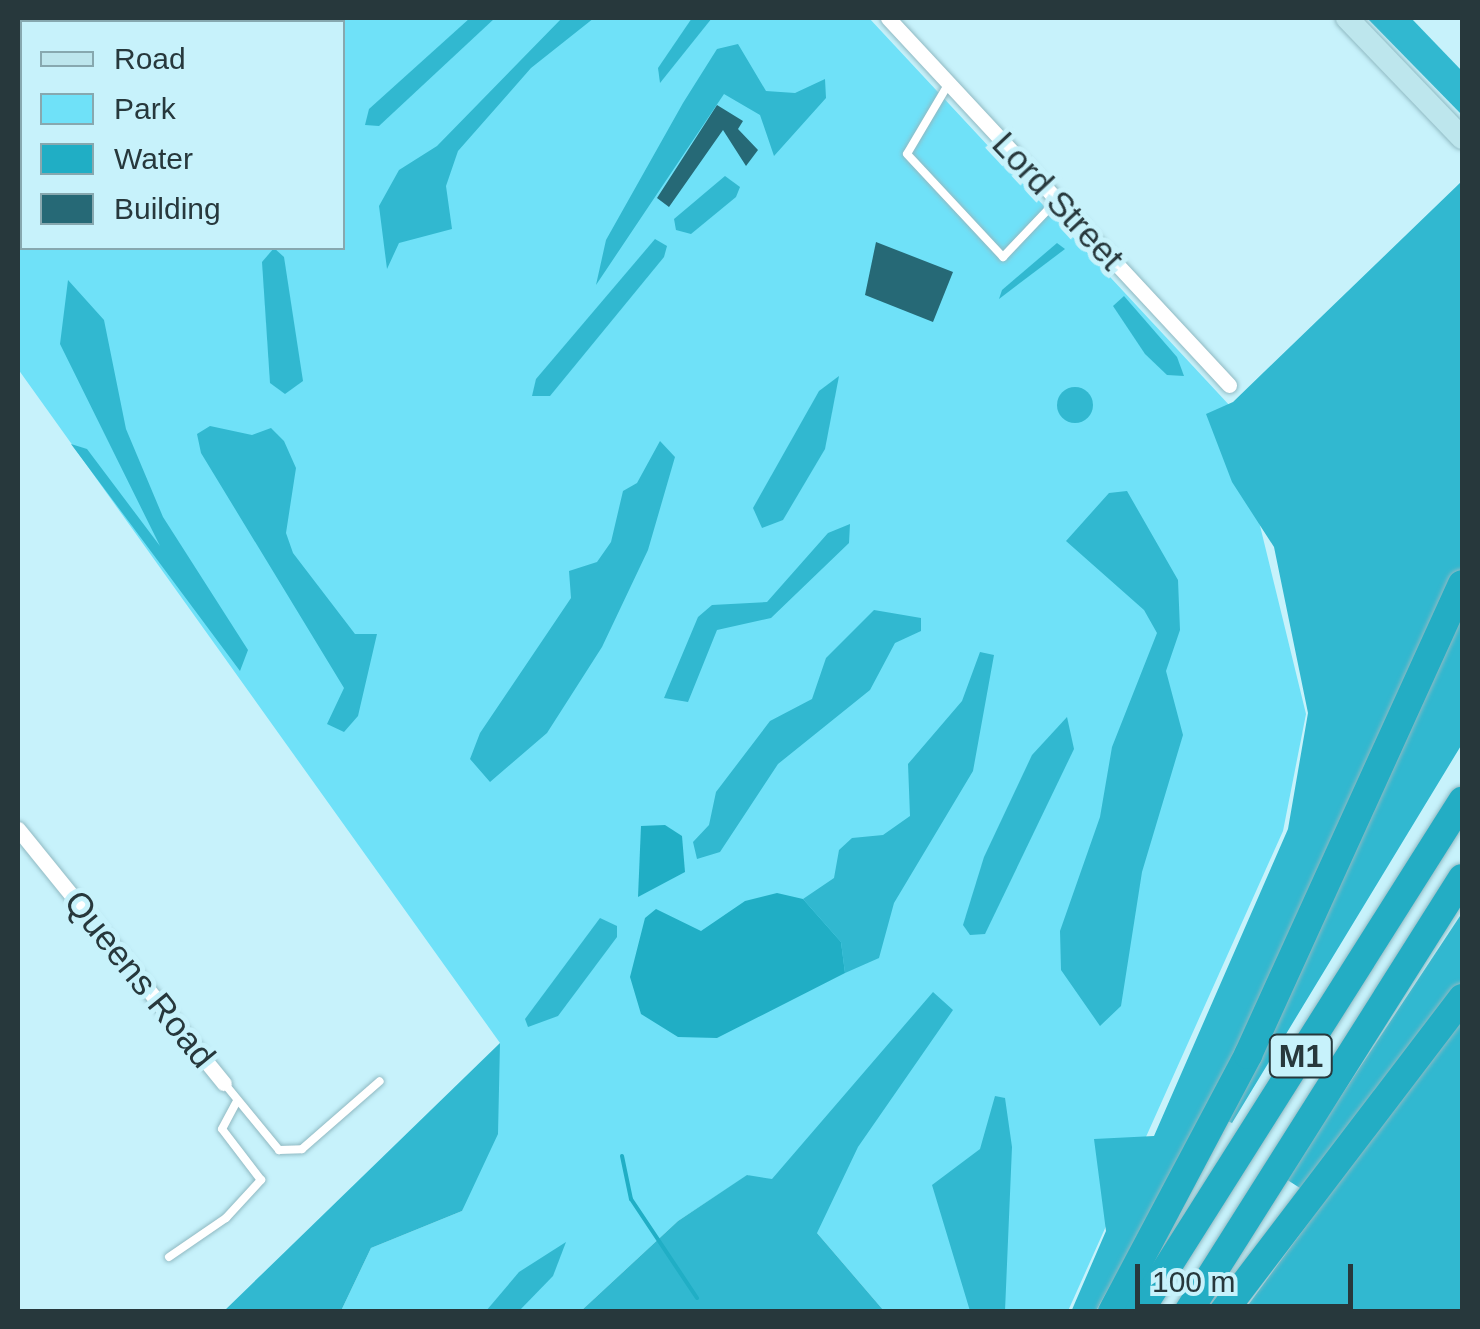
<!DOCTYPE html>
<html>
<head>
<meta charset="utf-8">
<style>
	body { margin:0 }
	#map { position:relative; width:1480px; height:1329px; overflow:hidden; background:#c7f2fb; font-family:Helvetica,sans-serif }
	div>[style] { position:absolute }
	.green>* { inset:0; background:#6fe1f8 }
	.forest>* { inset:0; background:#31b8d0 }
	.round { border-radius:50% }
	.water>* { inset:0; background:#20aec5 }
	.stream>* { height:4px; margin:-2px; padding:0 2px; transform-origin:2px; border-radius:2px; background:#20aec5 }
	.building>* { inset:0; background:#266976 }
	.roads { filter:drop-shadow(0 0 2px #90b9c2) drop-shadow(0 0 2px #90b9c2) }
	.lane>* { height:8px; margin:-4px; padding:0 4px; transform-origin:4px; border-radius:4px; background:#fff }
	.street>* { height:15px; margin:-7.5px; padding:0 7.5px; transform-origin:7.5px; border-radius:7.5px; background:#fff }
	.secondary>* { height:22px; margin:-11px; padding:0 11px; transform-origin:11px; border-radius:11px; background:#bde6ed }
	.highway>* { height:28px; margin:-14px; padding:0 14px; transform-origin:14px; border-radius:14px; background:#23adc4 }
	span { translate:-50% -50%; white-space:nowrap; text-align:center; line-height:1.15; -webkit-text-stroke:10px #c7f2fb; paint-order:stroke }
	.shield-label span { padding:2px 8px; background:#c7f2fb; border:2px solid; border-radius:8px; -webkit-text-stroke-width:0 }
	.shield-label { font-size:32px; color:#27383c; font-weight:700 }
	.street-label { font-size:35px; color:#27383c }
	.frame { position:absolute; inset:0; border:20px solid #27383c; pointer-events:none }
	.legend { position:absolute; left:20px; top:20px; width:325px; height:230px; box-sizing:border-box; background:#c7f2fb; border:2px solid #87a8af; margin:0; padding:12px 18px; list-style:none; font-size:30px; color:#27383c }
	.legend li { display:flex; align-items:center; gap:20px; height:50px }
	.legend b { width:50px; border:2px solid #87a8af }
	.scale { position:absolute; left:1135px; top:1264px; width:218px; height:45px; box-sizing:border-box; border:5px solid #27383c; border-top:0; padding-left:12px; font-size:30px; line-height:35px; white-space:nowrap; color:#27383c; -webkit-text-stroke:8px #c7f2fb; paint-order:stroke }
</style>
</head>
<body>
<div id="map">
	<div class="green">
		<i style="clip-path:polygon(evenodd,18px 18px,869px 18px,1231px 407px,1306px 714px,1283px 831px,1068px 1311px,884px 1311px,817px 1233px,748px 1175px,678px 1221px,581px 1311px,341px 1311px,371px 1248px,462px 1211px,500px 1043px,18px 369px,18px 18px,22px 22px,342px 22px,342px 248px,22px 248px,22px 22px)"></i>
	</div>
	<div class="forest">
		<i style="clip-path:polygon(470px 18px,495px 18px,379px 126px,365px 125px,369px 109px)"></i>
		<i style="clip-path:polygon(562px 18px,594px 18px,531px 68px,458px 151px,446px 186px,452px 229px,399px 243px,387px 269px,379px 206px,399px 170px,437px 146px)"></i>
		<i style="clip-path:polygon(692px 18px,712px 18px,660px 83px,658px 68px)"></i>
		<i style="clip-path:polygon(1367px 18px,1411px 18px,1462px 71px,1462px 115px)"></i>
		<i style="clip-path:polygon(738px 44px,766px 91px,795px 93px,825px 79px,826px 98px,774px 156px,760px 115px,724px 94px,596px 285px,606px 240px,683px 103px,717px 49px)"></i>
		<i style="clip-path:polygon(725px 176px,740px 187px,736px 197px,691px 234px,676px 230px,674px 219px)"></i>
		<i style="clip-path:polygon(1462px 181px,1462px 744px,1232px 1123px,1207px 1111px,1096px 1311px,1071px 1312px,1106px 1231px,1094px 1139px,1154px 1136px,1288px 829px,1308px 713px,1274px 547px,1232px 482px,1206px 414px,1233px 402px)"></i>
		<i style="clip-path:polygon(655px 239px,667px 246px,664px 257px,550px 396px,532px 396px,536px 379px)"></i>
		<i style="clip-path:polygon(1057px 243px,1065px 249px,999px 299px,1002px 290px)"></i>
		<i style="clip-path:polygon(274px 248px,284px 257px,303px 381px,285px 394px,270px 383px,262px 262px)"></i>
		<i style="clip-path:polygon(68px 280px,104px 320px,126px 429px,163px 517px,248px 650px,240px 671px,71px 444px,87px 449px,160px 546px,60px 344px)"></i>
		<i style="clip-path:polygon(1124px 296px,1177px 357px,1184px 376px,1167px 375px,1145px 354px,1113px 306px)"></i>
		<i style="clip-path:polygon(839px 376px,825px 449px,783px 520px,762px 528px,753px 508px,819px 391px)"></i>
		<i class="round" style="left:1057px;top:387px;width:36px;height:36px"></i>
		<i style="clip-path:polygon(210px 426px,252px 435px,271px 428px,284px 441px,296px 468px,286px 533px,293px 553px,355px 634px,377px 634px,358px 716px,344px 732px,327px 724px,344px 688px,201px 453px,197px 434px)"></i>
		<i style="clip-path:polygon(660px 441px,675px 457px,648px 550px,602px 647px,547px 733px,490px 782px,470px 759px,480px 733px,571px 598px,569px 571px,597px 562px,611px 542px,623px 491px,637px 483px)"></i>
		<i style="clip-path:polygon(1127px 491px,1178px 580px,1180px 630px,1166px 671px,1183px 735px,1142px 872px,1121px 1006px,1100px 1026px,1061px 970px,1060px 931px,1100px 817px,1112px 747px,1157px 633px,1144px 610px,1066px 541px,1109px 493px)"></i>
		<i style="clip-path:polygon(850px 524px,849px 543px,771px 618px,717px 630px,688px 702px,664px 698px,698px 617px,712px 605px,767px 602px,828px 533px)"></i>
		<i style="clip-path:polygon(874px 610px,921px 618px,921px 631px,895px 643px,870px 690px,778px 764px,720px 852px,697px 859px,693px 842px,709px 825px,716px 792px,770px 721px,812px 699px,826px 658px)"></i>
		<i style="clip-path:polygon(980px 652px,994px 655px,973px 771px,894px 903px,879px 958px,845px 973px,841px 942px,803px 899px,834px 878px,839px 850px,852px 838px,883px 835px,910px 816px,908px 764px,962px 701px)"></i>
		<i style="clip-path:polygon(1067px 717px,1074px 749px,985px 934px,970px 935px,963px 925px,984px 857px,1032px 755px)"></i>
		<i style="clip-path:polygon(1462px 913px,1462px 1311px,1243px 1312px,1323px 1203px,1286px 1179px)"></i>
		<i style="clip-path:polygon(600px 918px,617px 926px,617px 937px,558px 1016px,528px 1027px,525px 1019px)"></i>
		<i style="clip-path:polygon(933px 992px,953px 1010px,858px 1147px,817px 1233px,884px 1311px,581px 1311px,678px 1221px,747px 1175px,772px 1179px)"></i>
		<i style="clip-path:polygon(500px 1043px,498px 1134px,462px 1211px,371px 1248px,341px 1311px,224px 1311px)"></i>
		<i style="clip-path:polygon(995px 1096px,1005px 1098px,1012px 1147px,1005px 1311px,970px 1311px,932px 1185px,980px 1149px)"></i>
		<i style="clip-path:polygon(566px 1242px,553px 1276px,519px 1311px,486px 1311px,519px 1272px)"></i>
	</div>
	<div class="water">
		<i style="clip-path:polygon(241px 18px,333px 18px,333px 22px,239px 22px)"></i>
		<i style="clip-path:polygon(665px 825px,682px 836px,685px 872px,638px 897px,641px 826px)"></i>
		<i style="clip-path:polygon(777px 893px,803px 899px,841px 942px,845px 973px,717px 1038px,678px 1037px,641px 1014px,630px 977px,645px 918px,656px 909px,701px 931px,745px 901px)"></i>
	</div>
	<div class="stream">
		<i style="left:622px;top:1156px;width:44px;rotate:78.2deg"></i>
		<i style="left:631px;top:1199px;width:119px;rotate:56.3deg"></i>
	</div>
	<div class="building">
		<i style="clip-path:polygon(717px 105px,743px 121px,738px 129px,758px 150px,746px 166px,723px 130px,669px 207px,657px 198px)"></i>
		<i style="clip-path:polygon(876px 242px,953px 272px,933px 322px,865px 295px)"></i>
	</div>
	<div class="roads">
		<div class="lane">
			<i style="left:949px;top:83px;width:82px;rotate:120.6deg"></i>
			<i style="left:907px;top:154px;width:141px;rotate:47deg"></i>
			<i style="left:1003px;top:257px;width:79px;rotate:-46.5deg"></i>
			<i style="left:224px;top:1083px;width:87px;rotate:50.6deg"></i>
			<i style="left:279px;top:1150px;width:23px;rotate:-2deg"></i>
			<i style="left:302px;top:1149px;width:103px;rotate:-41.1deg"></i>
			<i style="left:169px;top:1257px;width:69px;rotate:-34.4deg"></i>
			<i style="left:226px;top:1218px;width:52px;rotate:-47.4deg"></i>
			<i style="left:261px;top:1180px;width:64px;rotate:-127.4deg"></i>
			<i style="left:222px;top:1129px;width:30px;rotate:-62deg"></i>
		</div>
		<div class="street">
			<i style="left:888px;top:18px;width:501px;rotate:47.1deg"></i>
			<i style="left:18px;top:829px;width:327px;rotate:51deg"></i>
		</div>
		<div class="secondary">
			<i style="left:1347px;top:18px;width:166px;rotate:46.2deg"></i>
		</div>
		<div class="highway">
			<i style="left:1112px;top:1312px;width:291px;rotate:-62.1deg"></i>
			<i style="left:1248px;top:1055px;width:517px;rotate:-65.57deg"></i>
			<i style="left:1139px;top:1312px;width:605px;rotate:-57.7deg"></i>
			<i style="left:1188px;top:1312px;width:513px;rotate:-57.73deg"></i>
			<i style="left:1223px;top:1312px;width:395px;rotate:-52.7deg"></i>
		</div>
	</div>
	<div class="shield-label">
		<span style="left:1301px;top:1056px">M1</span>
	</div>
	<div class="street-label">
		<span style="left:1058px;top:201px;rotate:47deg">Lord Street</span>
		<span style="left:140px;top:979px;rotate:51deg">Queens Road</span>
	</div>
	<div class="frame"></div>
	<ul class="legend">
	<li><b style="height:12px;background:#bde6ed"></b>Road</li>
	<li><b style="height:28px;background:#6fe1f8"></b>Park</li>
	<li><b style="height:28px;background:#20aec5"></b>Water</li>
	<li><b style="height:28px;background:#266976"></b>Building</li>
	</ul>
	<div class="scale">100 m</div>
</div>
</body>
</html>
